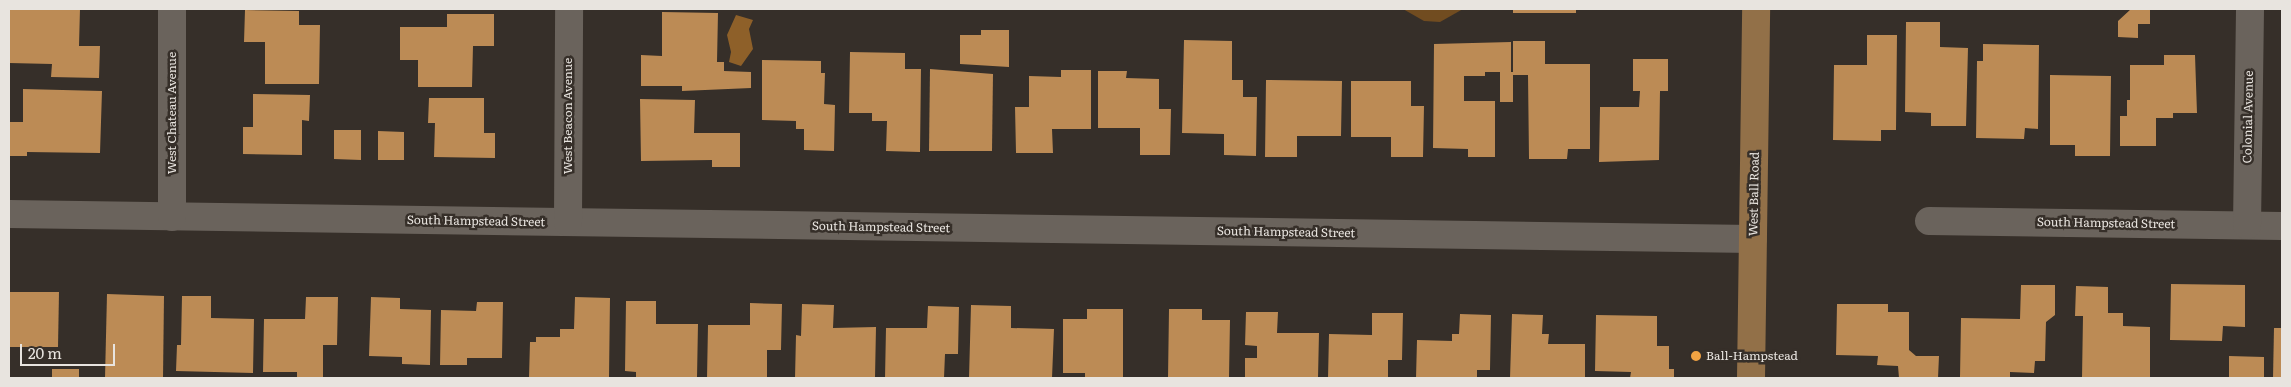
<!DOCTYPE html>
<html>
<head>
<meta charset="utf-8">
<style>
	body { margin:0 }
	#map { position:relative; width:2291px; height:387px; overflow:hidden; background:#362f29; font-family:Literata,serif }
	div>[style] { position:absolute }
	.green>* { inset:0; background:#714c20 }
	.water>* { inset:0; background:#8e6029 }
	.building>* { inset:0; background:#bc8b55 }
	.minor>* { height:28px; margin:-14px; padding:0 14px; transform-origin:14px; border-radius:14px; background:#6a635c }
	.primary>* { height:28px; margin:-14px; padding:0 14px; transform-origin:14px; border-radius:14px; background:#927048 }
	.dots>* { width:14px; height:14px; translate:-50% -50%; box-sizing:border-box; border:2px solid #362f29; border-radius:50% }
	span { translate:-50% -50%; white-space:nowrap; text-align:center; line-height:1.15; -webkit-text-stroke:5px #362f29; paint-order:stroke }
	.street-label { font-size:12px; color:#e8e4df }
	.poi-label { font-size:12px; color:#e8e4df }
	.left { translate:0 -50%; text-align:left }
	.frame { position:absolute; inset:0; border:10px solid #e8e4df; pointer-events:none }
	.scale { position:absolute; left:20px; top:344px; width:95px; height:22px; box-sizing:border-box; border:2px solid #e8e4df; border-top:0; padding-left:6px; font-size:15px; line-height:18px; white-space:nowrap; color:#e8e4df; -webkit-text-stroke:4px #362f29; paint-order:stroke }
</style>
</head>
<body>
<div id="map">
	<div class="green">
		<i style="clip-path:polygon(1403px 9px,1463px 9px,1440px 22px,1424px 21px)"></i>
	</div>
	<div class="water">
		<i style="clip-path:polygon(736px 15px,753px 20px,749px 29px,753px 49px,741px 66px,729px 62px,731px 52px,727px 35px)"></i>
	</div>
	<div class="building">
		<i style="clip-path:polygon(9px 9px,80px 9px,79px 46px,100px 46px,99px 78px,51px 77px,52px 64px,9px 63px)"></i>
		<i style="clip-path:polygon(1513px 9px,1576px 9px,1576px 13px,1513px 13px)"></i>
		<i style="clip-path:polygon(2131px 9px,2150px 9px,2150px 24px,2138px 24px,2138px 38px,2118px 37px,2118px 21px)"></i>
		<i style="clip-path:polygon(245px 10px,299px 11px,299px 25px,320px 25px,319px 84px,265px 84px,265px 42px,244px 42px)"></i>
		<i style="clip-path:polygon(662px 12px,718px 13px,717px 62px,724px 62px,724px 71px,751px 72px,751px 88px,682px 91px,682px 86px,641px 86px,641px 55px,662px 56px)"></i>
		<i style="clip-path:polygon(447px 14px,494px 14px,494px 46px,473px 46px,472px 87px,418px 87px,418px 60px,400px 60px,400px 27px,447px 27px)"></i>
		<i style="clip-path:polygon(1906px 22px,1940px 22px,1940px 47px,1968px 48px,1966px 126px,1931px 126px,1931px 113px,1905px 112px)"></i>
		<i style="clip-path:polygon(981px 30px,1009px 30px,1009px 67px,960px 64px,960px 35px,981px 35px)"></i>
		<i style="clip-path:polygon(1867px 35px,1897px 35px,1896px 130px,1881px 130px,1881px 141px,1833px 140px,1834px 65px,1867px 65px)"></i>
		<i style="clip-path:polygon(1184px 40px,1232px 41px,1232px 80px,1243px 80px,1243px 97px,1257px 97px,1256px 156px,1224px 155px,1224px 134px,1182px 133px)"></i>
		<i style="clip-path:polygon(1513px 41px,1545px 41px,1545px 64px,1590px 64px,1590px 149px,1568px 149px,1567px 159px,1529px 159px,1528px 75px,1513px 75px,1513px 102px,1500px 102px,1500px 72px,1485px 72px,1485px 76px,1464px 76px,1464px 101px,1495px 101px,1495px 157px,1468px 157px,1468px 149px,1433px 148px,1434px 44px,1511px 42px,1511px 72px,1513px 72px)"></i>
		<i style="clip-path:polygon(1983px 44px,2039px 45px,2038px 129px,2025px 128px,2024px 139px,1976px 138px,1977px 61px,1983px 61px)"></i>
		<i style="clip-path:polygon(850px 52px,905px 53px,905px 69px,921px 69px,920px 152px,886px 151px,887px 121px,872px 121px,872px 113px,849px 113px)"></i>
		<i style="clip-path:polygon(2164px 55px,2195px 55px,2197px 113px,2173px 113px,2173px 118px,2156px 118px,2156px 146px,2120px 146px,2120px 116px,2127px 116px,2127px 100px,2130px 100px,2130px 65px,2164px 65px)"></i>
		<i style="clip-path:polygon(1633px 59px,1668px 59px,1668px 91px,1660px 91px,1659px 160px,1599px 162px,1600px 107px,1639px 107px,1640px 91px,1633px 91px)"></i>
		<i style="clip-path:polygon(762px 60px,821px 61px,821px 73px,825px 73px,824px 104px,835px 105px,834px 151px,804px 150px,804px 129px,796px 129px,796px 121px,762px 120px)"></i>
		<i style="clip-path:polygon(930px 69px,993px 74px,992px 151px,929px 151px)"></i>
		<i style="clip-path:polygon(1061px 70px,1091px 70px,1091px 129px,1052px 129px,1053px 153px,1016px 153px,1015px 107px,1029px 107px,1029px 76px,1061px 77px)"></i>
		<i style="clip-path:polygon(1098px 71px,1127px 71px,1126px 78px,1159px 79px,1159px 109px,1171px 109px,1170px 155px,1140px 155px,1140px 128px,1098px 128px)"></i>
		<i style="clip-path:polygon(2050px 75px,2111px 76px,2110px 156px,2075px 156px,2075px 145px,2050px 145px)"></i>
		<i style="clip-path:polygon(1266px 80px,1342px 81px,1341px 136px,1297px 136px,1297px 157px,1265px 157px)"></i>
		<i style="clip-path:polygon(1351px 81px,1411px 81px,1411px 106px,1424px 106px,1423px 157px,1391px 157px,1391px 137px,1351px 137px)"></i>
		<i style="clip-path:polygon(23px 89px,102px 91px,100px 153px,27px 152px,27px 156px,9px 156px,9px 122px,23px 122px)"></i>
		<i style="clip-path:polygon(253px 94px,310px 95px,309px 121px,302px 120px,302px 155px,243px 154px,243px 127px,253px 127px)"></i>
		<i style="clip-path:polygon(429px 98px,484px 98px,484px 133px,495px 133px,495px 158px,434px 157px,435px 123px,428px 123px)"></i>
		<i style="clip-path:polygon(640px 99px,695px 100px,694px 133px,740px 133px,740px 167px,712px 167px,712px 160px,641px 161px)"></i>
		<i style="clip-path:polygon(334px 130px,361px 130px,361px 160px,334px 159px)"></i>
		<i style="clip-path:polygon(378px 131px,404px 132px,404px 160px,378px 160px)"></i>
		<i style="clip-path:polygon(2171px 284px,2245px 285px,2245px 327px,2223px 326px,2222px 341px,2170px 340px)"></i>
		<i style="clip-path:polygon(2021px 285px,2055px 285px,2055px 315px,2046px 322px,2045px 361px,2035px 361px,2034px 373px,2010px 372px,2010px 378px,1960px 377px,1961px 318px,2020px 319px)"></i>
		<i style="clip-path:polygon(2076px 286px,2108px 287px,2108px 313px,2123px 313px,2123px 326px,2150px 327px,2150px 378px,2082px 378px,2083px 316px,2075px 316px)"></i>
		<i style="clip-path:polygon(9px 292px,59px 292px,58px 347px,9px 347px)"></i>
		<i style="clip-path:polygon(107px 294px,164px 296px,163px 378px,105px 378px)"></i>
		<i style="clip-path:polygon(182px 296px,211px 296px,211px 318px,254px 319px,253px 373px,176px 371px,177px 345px,181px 345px)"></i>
		<i style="clip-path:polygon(306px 297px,338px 297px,337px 345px,323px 345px,323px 378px,297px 378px,297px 372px,263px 372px,264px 319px,305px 319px)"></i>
		<i style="clip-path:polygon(371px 297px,400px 298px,400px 309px,431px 310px,430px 365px,402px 364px,402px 357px,369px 356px)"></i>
		<i style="clip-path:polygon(575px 297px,610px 298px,609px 378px,529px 378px,530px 342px,536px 342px,536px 337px,560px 337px,560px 329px,574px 329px)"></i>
		<i style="clip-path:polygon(626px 301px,656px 301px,656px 324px,698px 324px,697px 378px,636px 378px,636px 372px,625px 371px)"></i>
		<i style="clip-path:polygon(477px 302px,503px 302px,502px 358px,467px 358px,467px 365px,440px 365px,441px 310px,476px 311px)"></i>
		<i style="clip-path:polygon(750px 303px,782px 304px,781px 350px,767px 350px,767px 378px,707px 378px,708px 325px,750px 325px)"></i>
		<i style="clip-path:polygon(802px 304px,834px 305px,833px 328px,876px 327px,875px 378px,795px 378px,796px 335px,801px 336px)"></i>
		<i style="clip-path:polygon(1837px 304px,1888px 304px,1888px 312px,1909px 312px,1909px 350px,1916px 356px,1939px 356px,1938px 378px,1899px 378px,1898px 366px,1877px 365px,1878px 356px,1836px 355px)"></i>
		<i style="clip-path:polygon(971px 305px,1011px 306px,1011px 328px,1054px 329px,1052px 378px,969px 378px)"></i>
		<i style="clip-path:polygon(928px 306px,959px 307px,958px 354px,945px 354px,944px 378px,885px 378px,886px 328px,927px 328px)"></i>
		<i style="clip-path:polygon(1087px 309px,1123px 309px,1123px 378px,1085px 378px,1085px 373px,1063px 373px,1063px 319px,1087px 319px)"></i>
		<i style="clip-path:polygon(1169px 309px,1202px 309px,1202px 320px,1230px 320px,1229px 378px,1168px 378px)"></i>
		<i style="clip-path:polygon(1246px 312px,1278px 312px,1277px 333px,1319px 333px,1318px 378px,1245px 378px,1245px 358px,1257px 358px,1257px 346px,1245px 345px)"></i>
		<i style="clip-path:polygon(1372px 313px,1403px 313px,1402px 360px,1388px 360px,1388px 378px,1328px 378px,1329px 334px,1372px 335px)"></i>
		<i style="clip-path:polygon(1460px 314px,1491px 315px,1490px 370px,1477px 370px,1477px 378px,1416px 378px,1417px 340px,1452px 341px,1452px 334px,1459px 334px)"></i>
		<i style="clip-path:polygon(1512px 314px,1543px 315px,1542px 334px,1549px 334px,1548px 344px,1585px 344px,1585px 378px,1510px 378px)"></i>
		<i style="clip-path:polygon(1596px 315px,1657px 316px,1657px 346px,1669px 346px,1669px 369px,1674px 369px,1674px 378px,1630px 378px,1631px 372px,1595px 371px)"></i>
		<i style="clip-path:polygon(2274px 328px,2282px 328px,2282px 378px,2273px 378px)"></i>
		<i style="clip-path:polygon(2229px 356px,2264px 357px,2264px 378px,2229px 378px)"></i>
		<i style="clip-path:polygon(52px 369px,79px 369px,79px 378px,52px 378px)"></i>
	</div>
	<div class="minor">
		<i style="left:9px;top:214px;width:1744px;rotate:0.82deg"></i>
		<i style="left:172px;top:217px;width:208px;rotate:-90deg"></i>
		<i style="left:1929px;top:221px;width:353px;rotate:0.8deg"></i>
		<i style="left:568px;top:222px;width:213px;rotate:-89.7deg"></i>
		<i style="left:2247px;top:225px;width:216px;rotate:-89.2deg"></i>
	</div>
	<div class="primary">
		<i style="left:1751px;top:378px;width:369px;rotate:-89.2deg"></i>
	</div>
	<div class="dots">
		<i style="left:1696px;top:356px;background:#f3a443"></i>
	</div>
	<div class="street-label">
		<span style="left:172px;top:113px;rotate:-90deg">West Chateau Avenue</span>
		<span style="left:568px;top:116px;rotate:-90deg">West Beacon Avenue</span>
		<span style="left:2248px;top:117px;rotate:-89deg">Colonial Avenue</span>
		<span style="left:1754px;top:194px;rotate:-89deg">West Ball Road</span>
		<span style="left:476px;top:221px;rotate:1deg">South Hampstead Street</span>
		<span style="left:2106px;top:223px;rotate:1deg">South Hampstead Street</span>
		<span style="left:881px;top:227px;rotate:1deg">South Hampstead Street</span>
		<span style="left:1286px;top:232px;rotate:1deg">South Hampstead Street</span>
	</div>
	<div class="poi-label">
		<span class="left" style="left:1706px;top:356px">Ball-Hampstead</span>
	</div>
	<div class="frame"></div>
	<div class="scale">20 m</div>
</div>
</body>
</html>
